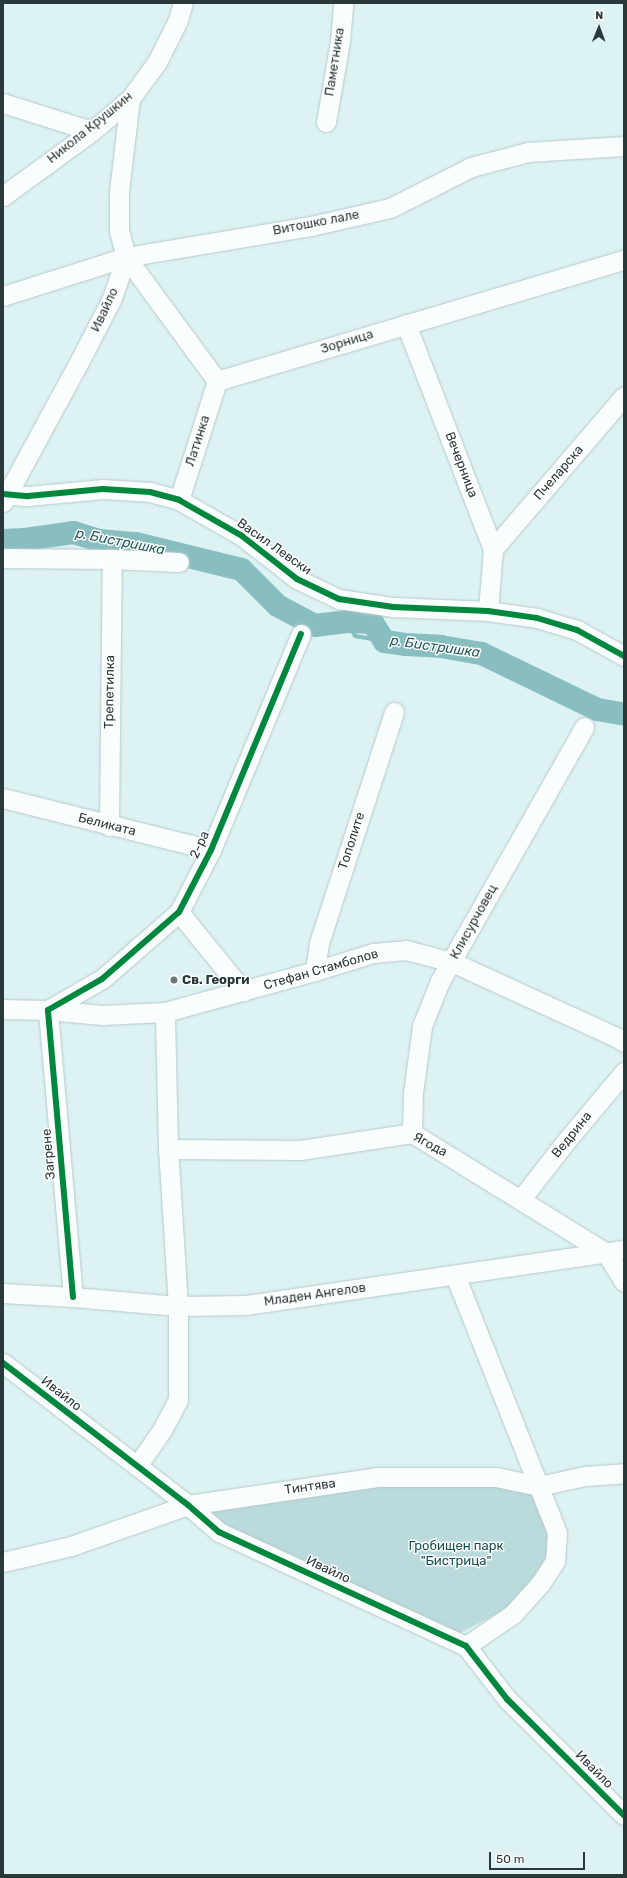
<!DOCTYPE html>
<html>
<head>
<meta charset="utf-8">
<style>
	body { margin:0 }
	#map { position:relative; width:627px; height:1878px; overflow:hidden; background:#dcf2f3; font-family:Rubik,sans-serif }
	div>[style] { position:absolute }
	.green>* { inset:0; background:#badadb }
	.stream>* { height:4px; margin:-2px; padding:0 2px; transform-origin:2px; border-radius:2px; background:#89bec1 }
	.river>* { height:23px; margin:-11.5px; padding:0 11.5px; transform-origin:11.5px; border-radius:11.5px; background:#89bec1 }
	.roads { filter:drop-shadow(0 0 1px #b7c8c9) drop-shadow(0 0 1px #b7c8c9) }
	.minor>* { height:19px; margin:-9.5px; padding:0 9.5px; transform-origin:9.5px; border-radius:9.5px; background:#fafdfd }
	.cycleway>* { height:6px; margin:-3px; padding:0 3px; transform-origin:3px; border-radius:3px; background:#00873e }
	.dots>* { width:11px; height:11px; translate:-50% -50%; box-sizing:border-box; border:2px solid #fff; border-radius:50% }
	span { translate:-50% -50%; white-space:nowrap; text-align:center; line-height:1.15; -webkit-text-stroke:3px #fff; paint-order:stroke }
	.street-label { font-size:13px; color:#293839 }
	.poi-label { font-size:13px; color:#293839; font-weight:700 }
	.left { translate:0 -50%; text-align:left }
	.park-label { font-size:13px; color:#154f52 }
	.water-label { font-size:14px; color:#235b5e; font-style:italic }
	.frame { position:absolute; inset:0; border:4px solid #293839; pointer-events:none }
	.north { position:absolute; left:579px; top:8px; width:40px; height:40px; -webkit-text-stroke:3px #fff; paint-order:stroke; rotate:1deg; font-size:11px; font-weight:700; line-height:16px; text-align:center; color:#293839 }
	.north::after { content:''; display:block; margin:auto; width:14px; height:18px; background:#293839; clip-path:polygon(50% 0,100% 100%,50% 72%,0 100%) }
	.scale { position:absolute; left:489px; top:1852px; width:96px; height:18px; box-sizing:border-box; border:2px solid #293839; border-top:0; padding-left:5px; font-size:12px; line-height:14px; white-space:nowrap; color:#293839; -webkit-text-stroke:3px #fff; paint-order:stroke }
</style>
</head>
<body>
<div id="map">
	<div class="green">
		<i style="clip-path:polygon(497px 1483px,534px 1493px,550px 1533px,546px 1563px,504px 1610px,458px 1634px,215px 1522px,210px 1508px,379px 1484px)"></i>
	</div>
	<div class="stream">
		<i style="left:346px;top:621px;width:17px;rotate:59deg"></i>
		<i style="left:355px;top:636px;width:29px;rotate:10deg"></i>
	</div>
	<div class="river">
		<i style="left:3px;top:540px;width:21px;rotate:-3deg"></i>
		<i style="left:24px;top:539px;width:49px;rotate:-8.1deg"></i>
		<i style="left:73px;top:532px;width:27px;rotate:17deg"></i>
		<i style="left:99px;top:540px;width:36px;rotate:5deg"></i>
		<i style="left:135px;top:543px;width:109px;rotate:13.8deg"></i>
		<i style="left:241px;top:569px;width:51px;rotate:45deg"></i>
		<i style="left:277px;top:605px;width:42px;rotate:28.4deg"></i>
		<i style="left:314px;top:625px;width:32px;rotate:-7deg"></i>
		<i style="left:346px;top:621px;width:26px;rotate:2deg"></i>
		<i style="left:372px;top:622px;width:22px;rotate:58deg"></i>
		<i style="left:384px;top:641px;width:21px;rotate:8deg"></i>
		<i style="left:405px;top:644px;width:35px;rotate:3deg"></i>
		<i style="left:440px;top:646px;width:42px;rotate:9.7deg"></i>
		<i style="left:481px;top:653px;width:129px;rotate:25.8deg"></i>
		<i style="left:597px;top:709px;width:27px;rotate:10deg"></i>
	</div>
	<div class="roads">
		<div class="minor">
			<i style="left:3px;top:103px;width:93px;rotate:17.5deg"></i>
			<i style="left:326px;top:122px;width:82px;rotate:-80.2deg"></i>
			<i style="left:340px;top:41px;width:38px;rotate:-85deg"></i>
			<i style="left:3px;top:196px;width:110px;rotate:-36.1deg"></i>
			<i style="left:92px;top:131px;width:50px;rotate:-40.1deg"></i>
			<i style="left:130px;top:99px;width:46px;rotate:-53.9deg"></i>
			<i style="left:157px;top:62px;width:47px;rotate:-63.4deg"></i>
			<i style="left:178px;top:20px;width:18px;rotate:-74deg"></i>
			<i style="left:126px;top:257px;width:154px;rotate:53.7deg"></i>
			<i style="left:3px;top:296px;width:129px;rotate:-17.6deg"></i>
			<i style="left:126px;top:257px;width:188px;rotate:-9.5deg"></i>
			<i style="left:311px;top:226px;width:81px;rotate:-12.8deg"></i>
			<i style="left:390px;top:208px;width:91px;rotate:-26.8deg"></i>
			<i style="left:471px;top:167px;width:59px;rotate:-14.7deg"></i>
			<i style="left:528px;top:152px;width:96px;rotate:-3.6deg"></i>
			<i style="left:406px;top:324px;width:241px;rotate:68.9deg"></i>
			<i style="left:493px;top:549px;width:62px;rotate:94.6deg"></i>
			<i style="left:217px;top:381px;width:425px;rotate:-16.6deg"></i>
			<i style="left:3px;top:494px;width:25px;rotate:5deg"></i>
			<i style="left:28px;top:496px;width:75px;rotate:-5.3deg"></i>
			<i style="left:103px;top:489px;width:47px;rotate:3.7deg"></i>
			<i style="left:150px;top:492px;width:30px;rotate:15deg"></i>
			<i style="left:179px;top:500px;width:73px;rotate:29.7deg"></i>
			<i style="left:242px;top:536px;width:70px;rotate:38deg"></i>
			<i style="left:297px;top:579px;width:47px;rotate:25.5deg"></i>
			<i style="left:339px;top:599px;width:55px;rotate:8.4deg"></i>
			<i style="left:393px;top:607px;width:95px;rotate:2.4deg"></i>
			<i style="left:488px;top:611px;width:49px;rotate:8.1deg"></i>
			<i style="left:537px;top:618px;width:42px;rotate:16.7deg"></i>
			<i style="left:577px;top:630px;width:54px;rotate:29deg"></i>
			<i style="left:179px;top:500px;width:125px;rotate:-72.3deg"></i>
			<i style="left:3px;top:502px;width:157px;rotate:-61.5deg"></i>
			<i style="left:78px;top:364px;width:74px;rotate:-62.7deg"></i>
			<i style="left:112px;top:298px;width:43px;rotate:-71.1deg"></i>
			<i style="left:126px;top:257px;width:27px;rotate:-105deg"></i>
			<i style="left:119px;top:231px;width:40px;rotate:-90deg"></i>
			<i style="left:119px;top:191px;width:93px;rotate:-83.2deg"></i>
			<i style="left:493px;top:549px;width:201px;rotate:-49.4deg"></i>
			<i style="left:3px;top:558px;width:109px;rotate:0.5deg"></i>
			<i style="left:112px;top:559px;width:67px;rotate:2.6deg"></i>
			<i style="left:3px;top:798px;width:214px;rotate:14deg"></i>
			<i style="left:109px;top:826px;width:267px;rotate:-89.4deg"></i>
			<i style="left:179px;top:912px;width:102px;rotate:51deg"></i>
			<i style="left:315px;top:971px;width:28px;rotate:-82deg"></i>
			<i style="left:319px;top:943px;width:243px;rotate:-72deg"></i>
			<i style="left:3px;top:1009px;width:45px;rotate:1.3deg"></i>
			<i style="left:48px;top:1010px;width:54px;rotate:5.3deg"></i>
			<i style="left:102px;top:1015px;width:63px;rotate:-2.7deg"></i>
			<i style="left:165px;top:1012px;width:156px;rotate:-15.3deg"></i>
			<i style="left:315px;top:971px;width:61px;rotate:-17.2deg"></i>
			<i style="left:373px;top:953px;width:33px;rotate:-5deg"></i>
			<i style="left:406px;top:950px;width:48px;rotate:14.6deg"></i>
			<i style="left:452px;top:962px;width:183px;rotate:24.6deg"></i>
			<i style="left:618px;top:1038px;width:7px;rotate:34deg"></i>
			<i style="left:412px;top:1133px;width:40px;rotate:-88.6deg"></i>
			<i style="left:413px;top:1093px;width:68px;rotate:-82.3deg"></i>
			<i style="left:422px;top:1026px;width:48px;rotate:-68.2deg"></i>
			<i style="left:440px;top:981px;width:292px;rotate:-60.4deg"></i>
			<i style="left:168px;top:1149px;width:132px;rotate:0.4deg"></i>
			<i style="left:300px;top:1150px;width:113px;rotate:-8.6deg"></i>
			<i style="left:412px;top:1133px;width:228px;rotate:31.7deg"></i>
			<i style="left:606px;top:1253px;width:34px;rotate:58deg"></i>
			<i style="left:521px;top:1199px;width:75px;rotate:-52.1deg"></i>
			<i style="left:567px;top:1140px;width:89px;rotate:-50deg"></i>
			<i style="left:455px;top:1275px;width:277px;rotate:68.4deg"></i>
			<i style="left:557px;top:1533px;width:28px;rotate:94deg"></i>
			<i style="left:555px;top:1561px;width:27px;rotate:123deg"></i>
			<i style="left:540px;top:1584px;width:40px;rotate:132deg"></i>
			<i style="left:513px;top:1614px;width:57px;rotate:145.8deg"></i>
			<i style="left:3px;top:1293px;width:70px;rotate:3.3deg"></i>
			<i style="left:73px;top:1297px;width:105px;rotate:4.9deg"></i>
			<i style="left:178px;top:1306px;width:68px;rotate:-0.8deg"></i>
			<i style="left:246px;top:1305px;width:382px;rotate:-8.3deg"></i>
			<i style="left:73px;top:1297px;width:288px;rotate:-95deg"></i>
			<i style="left:48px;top:1010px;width:62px;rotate:-29.9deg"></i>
			<i style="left:102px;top:979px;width:102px;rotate:-41deg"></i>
			<i style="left:179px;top:912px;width:70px;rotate:-62.7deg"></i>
			<i style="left:211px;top:850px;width:234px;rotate:-67.4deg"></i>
			<i style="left:3px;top:1363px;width:233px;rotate:37.5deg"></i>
			<i style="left:188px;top:1505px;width:41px;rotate:41.1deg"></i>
			<i style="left:219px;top:1532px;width:272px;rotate:24.8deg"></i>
			<i style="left:466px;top:1646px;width:67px;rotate:52.3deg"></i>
			<i style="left:507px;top:1699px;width:165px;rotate:44.8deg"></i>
			<i style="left:137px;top:1466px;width:44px;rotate:-55.2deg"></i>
			<i style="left:162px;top:1430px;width:34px;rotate:-62deg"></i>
			<i style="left:178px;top:1400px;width:94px;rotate:-90deg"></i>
			<i style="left:178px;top:1306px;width:157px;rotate:-93.6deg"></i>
			<i style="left:168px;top:1149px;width:137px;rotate:-91.3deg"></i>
			<i style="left:3px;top:1562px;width:70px;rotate:-13.2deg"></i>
			<i style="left:71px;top:1546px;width:124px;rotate:-19.3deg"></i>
			<i style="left:188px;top:1505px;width:191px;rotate:-8.4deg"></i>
			<i style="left:377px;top:1477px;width:119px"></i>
			<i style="left:496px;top:1477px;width:44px;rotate:11.8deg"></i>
			<i style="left:539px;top:1486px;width:47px;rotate:-12.3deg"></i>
			<i style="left:585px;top:1476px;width:39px;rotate:-4deg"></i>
		</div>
	</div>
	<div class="cycleway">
		<i style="left:3px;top:494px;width:25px;rotate:5deg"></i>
		<i style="left:28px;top:496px;width:75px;rotate:-5.3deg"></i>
		<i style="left:103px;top:489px;width:47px;rotate:3.7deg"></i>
		<i style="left:150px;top:492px;width:30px;rotate:15deg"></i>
		<i style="left:179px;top:500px;width:73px;rotate:29.7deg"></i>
		<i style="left:242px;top:536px;width:70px;rotate:38deg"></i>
		<i style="left:297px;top:579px;width:47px;rotate:25.5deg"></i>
		<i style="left:339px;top:599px;width:55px;rotate:8.4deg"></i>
		<i style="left:393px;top:607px;width:95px;rotate:2.4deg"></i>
		<i style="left:488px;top:611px;width:49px;rotate:8.1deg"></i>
		<i style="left:537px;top:618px;width:42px;rotate:16.7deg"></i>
		<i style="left:577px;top:630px;width:54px;rotate:29deg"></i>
		<i style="left:73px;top:1297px;width:288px;rotate:-95deg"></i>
		<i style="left:48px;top:1010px;width:62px;rotate:-29.9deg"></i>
		<i style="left:102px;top:979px;width:102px;rotate:-41deg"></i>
		<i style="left:179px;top:912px;width:70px;rotate:-62.7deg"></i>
		<i style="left:211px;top:850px;width:234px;rotate:-67.4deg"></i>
		<i style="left:3px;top:1363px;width:233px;rotate:37.5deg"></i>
		<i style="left:188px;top:1505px;width:41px;rotate:41.1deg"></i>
		<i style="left:219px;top:1532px;width:272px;rotate:24.8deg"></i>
		<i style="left:466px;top:1646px;width:67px;rotate:52.3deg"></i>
		<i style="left:507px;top:1699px;width:165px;rotate:44.8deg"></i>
	</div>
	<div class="dots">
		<i style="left:174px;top:980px;background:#68797a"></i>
	</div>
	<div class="street-label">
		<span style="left:335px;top:62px;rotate:-81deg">Паметника</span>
		<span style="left:90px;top:128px;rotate:-39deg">Никола Крушкин</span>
		<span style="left:316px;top:223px;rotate:-11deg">Витошко лале</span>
		<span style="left:105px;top:310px;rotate:-65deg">Ивайло</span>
		<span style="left:347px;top:342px;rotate:-17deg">Зорница</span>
		<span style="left:198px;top:441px;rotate:-72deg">Латинка</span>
		<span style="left:461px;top:465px;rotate:69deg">Вечерница</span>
		<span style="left:559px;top:473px;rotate:-49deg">Пчеларска</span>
		<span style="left:274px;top:547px;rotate:35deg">Васил Левски</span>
		<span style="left:110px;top:692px;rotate:-89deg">Трепетилка</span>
		<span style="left:107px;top:825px;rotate:14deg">Беликата</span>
		<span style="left:352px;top:841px;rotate:-72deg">Тополите</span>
		<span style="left:200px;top:845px;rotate:-65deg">2-ра</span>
		<span style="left:474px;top:922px;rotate:-61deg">Клисурчовец</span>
		<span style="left:321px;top:970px;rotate:-16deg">Стефан Стамболов</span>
		<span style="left:572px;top:1135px;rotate:-51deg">Ведрина</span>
		<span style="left:430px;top:1145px;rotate:28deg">Ягода</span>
		<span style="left:49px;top:1154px;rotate:-95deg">Загрене</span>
		<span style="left:315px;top:1295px;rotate:-8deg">Младен Ангелов</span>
		<span style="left:61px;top:1394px;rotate:38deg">Ивайло</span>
		<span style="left:310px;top:1487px;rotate:-8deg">Тинтява</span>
		<span style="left:328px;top:1570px;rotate:25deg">Ивайло</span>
		<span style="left:594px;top:1770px;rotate:45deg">Ивайло</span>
	</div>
	<div class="poi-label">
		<span class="left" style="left:182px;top:980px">Св. Георги</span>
	</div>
	<div class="park-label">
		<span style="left:456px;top:1554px">Гробищен парк<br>"Бистрица"</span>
	</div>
	<div class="water-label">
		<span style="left:120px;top:542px;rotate:11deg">р. Бистришка</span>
		<span style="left:435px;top:647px;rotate:8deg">р. Бистришка</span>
	</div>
	<div class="frame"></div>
	<div class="north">N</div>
	<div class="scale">50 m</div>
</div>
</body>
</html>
